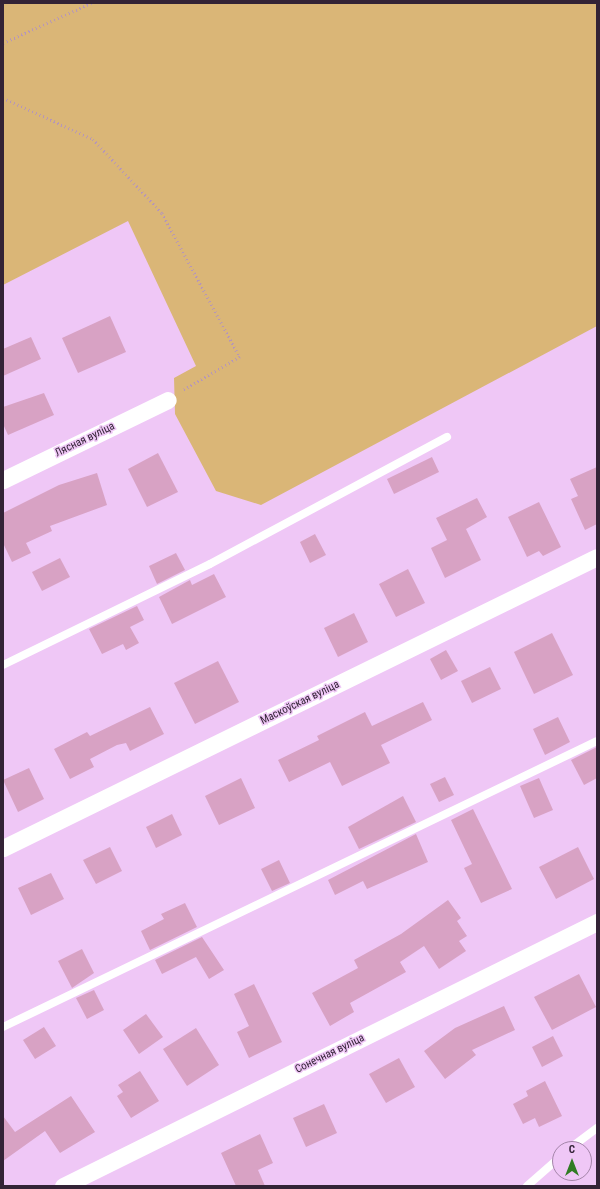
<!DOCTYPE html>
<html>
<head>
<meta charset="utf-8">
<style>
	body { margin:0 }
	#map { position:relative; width:600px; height:1189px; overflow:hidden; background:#efc7f6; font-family:"Roboto Condensed",sans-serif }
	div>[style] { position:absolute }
	.green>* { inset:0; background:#dab677 }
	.building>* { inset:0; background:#d8a2c4 }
	.path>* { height:2.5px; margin-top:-1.25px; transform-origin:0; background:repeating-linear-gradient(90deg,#b595bb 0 1px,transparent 0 4px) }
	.lane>* { height:8px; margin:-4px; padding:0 4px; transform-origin:4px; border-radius:4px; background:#fff }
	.street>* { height:17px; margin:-8.5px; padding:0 8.5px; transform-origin:8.5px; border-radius:8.5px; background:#fff }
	span { translate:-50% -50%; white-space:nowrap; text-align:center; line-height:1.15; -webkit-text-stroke:3px #efc7f6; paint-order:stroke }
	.street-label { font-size:11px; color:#332336 }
	.frame { position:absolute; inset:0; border:4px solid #332336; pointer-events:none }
	.north { position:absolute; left:552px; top:1141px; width:40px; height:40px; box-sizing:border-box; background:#efc7f6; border:1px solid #a485a9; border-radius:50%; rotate:0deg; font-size:11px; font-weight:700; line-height:16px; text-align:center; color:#332336 }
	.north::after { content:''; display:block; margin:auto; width:14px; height:18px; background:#317c24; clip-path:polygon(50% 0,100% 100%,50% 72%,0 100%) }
</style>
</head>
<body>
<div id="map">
	<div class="green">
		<i style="clip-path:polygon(3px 3px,597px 3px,597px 326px,261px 505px,216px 491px,175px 414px,174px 378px,196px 366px,128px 221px,3px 285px)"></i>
	</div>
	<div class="building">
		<i style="clip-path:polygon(110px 316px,126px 352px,78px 373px,62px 338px)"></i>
		<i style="clip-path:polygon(31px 337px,41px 359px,3px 376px,3px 349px)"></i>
		<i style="clip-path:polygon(44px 393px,54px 415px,8px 435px,3px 424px,3px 407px)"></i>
		<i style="clip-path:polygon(158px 453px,178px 492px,147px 507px,128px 469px)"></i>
		<i style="clip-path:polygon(432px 457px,439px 472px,394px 494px,387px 479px)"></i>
		<i style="clip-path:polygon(597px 467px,597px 524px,585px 530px,571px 499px,578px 496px,570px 479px)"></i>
		<i style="clip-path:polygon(97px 473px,107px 505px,50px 526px,52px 531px,26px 543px,31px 553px,12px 562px,3px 543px,3px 513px,59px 485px)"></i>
		<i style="clip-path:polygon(477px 498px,487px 517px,466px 529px,481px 560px,445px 578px,431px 548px,447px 540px,436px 518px)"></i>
		<i style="clip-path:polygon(539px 502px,561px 547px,543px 556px,539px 551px,527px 557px,508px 517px)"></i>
		<i style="clip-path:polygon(315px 534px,326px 555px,310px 563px,300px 542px)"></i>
		<i style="clip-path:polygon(176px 553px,185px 570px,157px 584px,149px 566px)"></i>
		<i style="clip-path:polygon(60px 558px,70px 577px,42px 591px,32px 572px)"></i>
		<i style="clip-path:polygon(408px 569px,425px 603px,396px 617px,379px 584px)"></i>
		<i style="clip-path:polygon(214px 574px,226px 597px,172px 624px,159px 597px,190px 580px,192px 585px)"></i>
		<i style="clip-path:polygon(137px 606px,144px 620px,130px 627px,139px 643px,126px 650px,123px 644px,102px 654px,89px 629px)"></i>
		<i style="clip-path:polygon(354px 613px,368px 642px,338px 657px,324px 628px)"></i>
		<i style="clip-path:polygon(552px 633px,573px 675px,534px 694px,514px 652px)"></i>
		<i style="clip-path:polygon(446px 650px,458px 671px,441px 680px,430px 659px)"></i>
		<i style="clip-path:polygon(218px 661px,239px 702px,195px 724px,174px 683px)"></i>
		<i style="clip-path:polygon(490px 667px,501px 689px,472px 703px,461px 681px)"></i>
		<i style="clip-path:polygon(423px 702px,432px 720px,381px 745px,390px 763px,342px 786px,330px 762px,289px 782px,278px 760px,319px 740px,317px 736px,365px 712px,372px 726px)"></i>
		<i style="clip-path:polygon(150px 707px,164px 734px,130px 751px,126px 743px,117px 745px,90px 759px,94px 767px,70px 779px,54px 749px,87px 732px,90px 736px)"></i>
		<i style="clip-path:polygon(558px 717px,570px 742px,545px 755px,533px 729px)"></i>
		<i style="clip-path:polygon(597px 747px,597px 778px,584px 785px,571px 760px)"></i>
		<i style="clip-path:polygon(29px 768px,44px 799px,18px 812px,3px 780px)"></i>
		<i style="clip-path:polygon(445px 777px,454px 795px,439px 802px,430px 784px)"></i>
		<i style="clip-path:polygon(241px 778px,255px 808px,219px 825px,205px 796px)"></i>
		<i style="clip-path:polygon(539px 778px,553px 810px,534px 818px,520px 786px)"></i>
		<i style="clip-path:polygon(403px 796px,416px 822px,359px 849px,348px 827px)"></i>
		<i style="clip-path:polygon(473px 809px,512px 889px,481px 903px,464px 868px,472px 864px,451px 820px)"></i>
		<i style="clip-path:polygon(172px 814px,182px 835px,156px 848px,146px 827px)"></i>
		<i style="clip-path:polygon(416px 834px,428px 862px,367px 889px,363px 881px,335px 895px,328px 880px)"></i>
		<i style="clip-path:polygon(110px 847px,122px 871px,96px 884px,83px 860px)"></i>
		<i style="clip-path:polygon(578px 847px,594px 879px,556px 899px,539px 867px)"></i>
		<i style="clip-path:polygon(279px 860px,290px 883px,272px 891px,261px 869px)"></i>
		<i style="clip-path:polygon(51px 873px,64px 899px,31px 915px,18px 888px)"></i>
		<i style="clip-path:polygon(448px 900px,461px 918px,457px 921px,467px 936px,459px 941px,466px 951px,439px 969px,424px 946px,400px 962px,406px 972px,350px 1003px,354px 1012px,330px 1026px,312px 993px,358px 968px,354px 960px,401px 934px)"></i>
		<i style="clip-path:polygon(185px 903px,197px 927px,150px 950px,141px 931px,164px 919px,161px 914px)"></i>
		<i style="clip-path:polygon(202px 937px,224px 970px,209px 979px,196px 957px,162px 974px,155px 960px)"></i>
		<i style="clip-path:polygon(82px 949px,94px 973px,72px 988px,58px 961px)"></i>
		<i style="clip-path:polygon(579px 974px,596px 1007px,552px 1030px,534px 997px)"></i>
		<i style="clip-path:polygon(254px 984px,282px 1042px,249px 1058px,237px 1032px,249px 1026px,234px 994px)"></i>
		<i style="clip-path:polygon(94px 990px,104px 1010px,87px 1019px,76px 998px)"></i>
		<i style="clip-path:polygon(504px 1006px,515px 1030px,472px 1050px,476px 1055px,445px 1079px,424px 1051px,455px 1028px)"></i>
		<i style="clip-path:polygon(146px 1014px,163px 1037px,139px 1054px,123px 1030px)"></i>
		<i style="clip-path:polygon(44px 1027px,56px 1046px,35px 1059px,23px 1040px)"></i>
		<i style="clip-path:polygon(196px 1028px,219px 1065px,187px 1086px,163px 1049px)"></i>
		<i style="clip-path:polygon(553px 1036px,563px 1056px,542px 1067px,532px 1047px)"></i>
		<i style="clip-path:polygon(399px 1058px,415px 1087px,386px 1103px,369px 1074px)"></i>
		<i style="clip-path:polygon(140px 1071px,159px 1101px,131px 1118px,117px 1096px,123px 1092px,118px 1085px)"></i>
		<i style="clip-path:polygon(545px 1081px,562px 1116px,539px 1127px,535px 1118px,523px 1124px,513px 1104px,528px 1096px,526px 1091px)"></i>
		<i style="clip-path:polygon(71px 1096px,95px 1132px,60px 1153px,45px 1131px,3px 1161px,3px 1116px,15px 1132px)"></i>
		<i style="clip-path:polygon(324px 1104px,337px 1133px,306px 1147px,293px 1118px)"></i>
		<i style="clip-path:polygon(260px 1134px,273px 1163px,258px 1170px,265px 1186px,236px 1186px,221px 1153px)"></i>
	</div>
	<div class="path">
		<i style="left:3px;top:43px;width:97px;rotate:-24.4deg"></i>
		<i style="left:3px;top:98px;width:99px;rotate:24.5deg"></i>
		<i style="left:93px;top:139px;width:101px;rotate:47deg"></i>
		<i style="left:162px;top:213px;width:164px;rotate:61.6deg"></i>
		<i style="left:240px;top:357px;width:67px;rotate:149.6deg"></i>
	</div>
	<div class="lane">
		<i style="left:3px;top:665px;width:230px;rotate:-26deg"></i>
		<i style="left:210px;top:564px;width:269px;rotate:-28.2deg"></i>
		<i style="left:3px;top:1027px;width:659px;rotate:-25.71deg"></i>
		<i style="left:569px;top:1149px;width:35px;rotate:-37deg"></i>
		<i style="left:527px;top:1186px;width:44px;rotate:-41.3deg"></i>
	</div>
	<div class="street">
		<i style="left:3px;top:480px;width:183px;rotate:-25.9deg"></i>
		<i style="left:3px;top:848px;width:661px;rotate:-26.1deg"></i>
		<i style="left:63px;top:1186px;width:596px;rotate:-26.31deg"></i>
	</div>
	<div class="street-label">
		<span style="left:85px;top:440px;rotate:-26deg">Лясная вуліца</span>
		<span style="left:300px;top:703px;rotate:-26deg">Маскоўская вуліца</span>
		<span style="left:330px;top:1054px;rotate:-26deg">Сонечная вуліца</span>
	</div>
	<div class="frame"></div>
	<div class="north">С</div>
</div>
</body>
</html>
